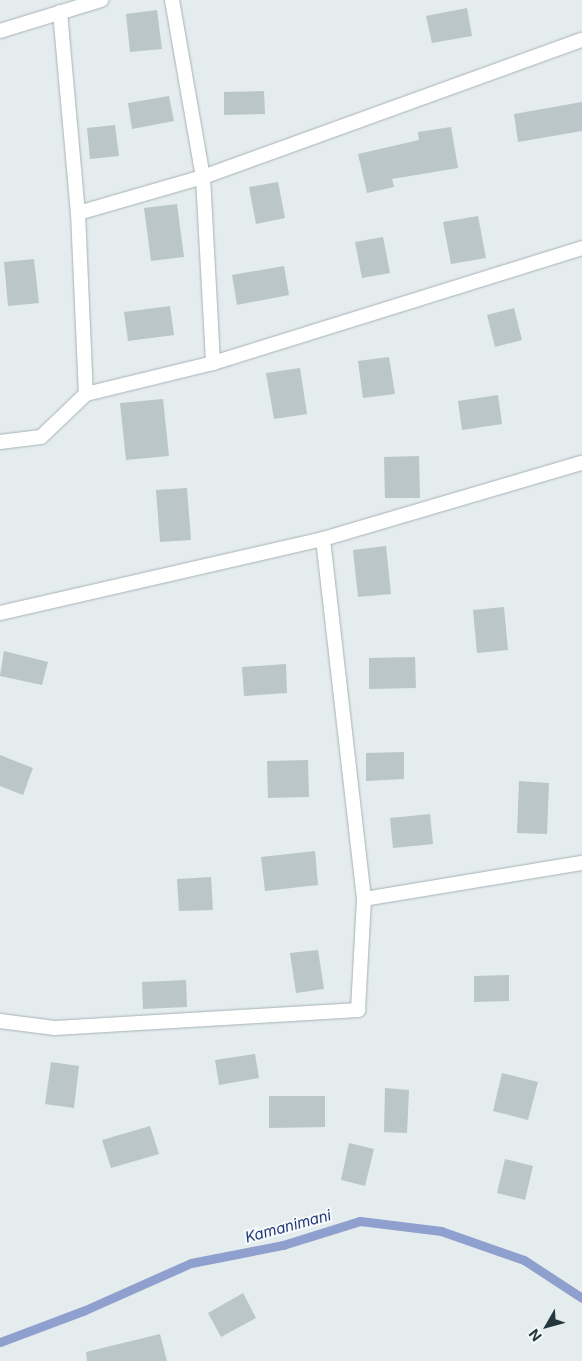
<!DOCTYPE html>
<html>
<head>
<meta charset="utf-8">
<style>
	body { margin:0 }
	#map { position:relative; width:582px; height:1361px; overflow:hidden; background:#e4eced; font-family:Inter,sans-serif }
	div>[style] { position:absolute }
	.stream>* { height:9px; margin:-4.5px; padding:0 4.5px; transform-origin:4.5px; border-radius:4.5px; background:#8fa0cf }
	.building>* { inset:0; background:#bac6c8 }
	.roads { filter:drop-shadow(0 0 1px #a7b2b5) drop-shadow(0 0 1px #a7b2b5) }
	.minor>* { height:14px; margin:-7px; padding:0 7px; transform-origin:7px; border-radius:7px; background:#fff }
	span { translate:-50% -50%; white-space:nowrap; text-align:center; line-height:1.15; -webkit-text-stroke:4px #f5f9fa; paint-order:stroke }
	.water-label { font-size:15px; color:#213678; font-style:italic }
	.north { position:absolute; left:522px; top:1301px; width:50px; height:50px; -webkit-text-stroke:4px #f5f9fa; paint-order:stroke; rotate:232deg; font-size:14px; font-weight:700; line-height:20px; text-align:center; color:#24363e }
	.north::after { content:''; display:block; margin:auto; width:18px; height:22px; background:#24363e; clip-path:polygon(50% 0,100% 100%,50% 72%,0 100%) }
</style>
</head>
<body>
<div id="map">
	<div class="stream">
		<i style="left:0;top:1342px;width:89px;rotate:-20.5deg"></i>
		<i style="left:83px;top:1311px;width:118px;rotate:-24deg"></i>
		<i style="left:191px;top:1263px;width:94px;rotate:-11.1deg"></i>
		<i style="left:283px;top:1245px;width:81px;rotate:-17.3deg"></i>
		<i style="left:360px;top:1221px;width:82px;rotate:7deg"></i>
		<i style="left:441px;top:1231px;width:88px;rotate:19.3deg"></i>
		<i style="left:524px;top:1260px;width:69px;rotate:33.2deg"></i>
	</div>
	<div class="building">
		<i style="clip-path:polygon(467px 8px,472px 36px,432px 43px,426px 16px)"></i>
		<i style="clip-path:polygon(157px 10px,162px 49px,130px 52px,126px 14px)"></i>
		<i style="clip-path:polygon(264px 91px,265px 114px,224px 115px,224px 92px)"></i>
		<i style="clip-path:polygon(169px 96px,174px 121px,132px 129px,128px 103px)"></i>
		<i style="clip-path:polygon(582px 102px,582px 131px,518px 142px,514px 114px)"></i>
		<i style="clip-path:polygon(115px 125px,119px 156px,90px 159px,87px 128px)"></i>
		<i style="clip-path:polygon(451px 127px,458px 168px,392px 179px,394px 187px,367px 193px,358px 154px,419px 140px,418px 132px)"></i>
		<i style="clip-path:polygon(278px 182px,285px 218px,256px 224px,249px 187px)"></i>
		<i style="clip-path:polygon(177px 204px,184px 257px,151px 261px,144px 208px)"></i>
		<i style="clip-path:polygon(478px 216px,486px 258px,451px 264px,443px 222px)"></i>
		<i style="clip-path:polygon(383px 237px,390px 273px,362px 278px,355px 242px)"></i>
		<i style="clip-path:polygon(34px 259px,39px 303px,8px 306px,4px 262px)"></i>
		<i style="clip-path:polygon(284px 266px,289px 295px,237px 305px,232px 275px)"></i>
		<i style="clip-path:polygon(170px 306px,174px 335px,128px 341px,124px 312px)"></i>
		<i style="clip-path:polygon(514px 308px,522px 340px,495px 347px,487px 315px)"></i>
		<i style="clip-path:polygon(389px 357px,395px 394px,363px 398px,358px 361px)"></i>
		<i style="clip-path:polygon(300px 368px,307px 414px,274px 419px,266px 373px)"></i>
		<i style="clip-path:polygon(498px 395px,502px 424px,462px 430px,458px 401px)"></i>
		<i style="clip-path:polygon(163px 399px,169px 456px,126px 460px,120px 403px)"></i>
		<i style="clip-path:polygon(419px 456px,420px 498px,385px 498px,384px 457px)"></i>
		<i style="clip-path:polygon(187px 488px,191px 540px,160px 542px,156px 490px)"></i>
		<i style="clip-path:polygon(386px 546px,391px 594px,358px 597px,353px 550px)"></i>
		<i style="clip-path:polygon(504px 607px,508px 650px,477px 653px,473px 610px)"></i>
		<i style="clip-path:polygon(4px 651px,48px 662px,42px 685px,0 676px)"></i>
		<i style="clip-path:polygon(415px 657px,416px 688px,369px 689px,369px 658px)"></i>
		<i style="clip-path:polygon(286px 664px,287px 693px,244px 696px,242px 667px)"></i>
		<i style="clip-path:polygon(404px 752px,404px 779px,366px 781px,366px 753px)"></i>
		<i style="clip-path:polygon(0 755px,33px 768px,23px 795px,0 786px)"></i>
		<i style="clip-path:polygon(308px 760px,309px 797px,268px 798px,267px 761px)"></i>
		<i style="clip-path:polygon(519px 781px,549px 783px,547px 834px,517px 833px)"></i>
		<i style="clip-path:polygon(430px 814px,433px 844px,393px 848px,390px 818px)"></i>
		<i style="clip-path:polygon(315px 851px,318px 885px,265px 891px,261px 857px)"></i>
		<i style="clip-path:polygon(211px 877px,213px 910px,179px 911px,177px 879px)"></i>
		<i style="clip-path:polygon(318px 950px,324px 989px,296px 993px,290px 953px)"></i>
		<i style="clip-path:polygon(509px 975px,509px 1001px,474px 1002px,474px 976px)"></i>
		<i style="clip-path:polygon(186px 980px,187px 1007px,143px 1009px,142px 982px)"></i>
		<i style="clip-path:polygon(255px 1054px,259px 1078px,219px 1085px,215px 1060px)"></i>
		<i style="clip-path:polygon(51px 1062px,79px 1066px,74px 1108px,45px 1104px)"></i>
		<i style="clip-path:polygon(502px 1073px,538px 1082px,528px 1120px,493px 1111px)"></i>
		<i style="clip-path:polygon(385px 1088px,409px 1090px,407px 1133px,384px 1132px)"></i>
		<i style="clip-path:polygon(269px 1096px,325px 1096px,325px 1127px,269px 1128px)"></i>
		<i style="clip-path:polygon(150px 1126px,159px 1154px,111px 1168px,102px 1140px)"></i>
		<i style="clip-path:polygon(349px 1143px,374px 1149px,365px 1186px,341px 1180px)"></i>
		<i style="clip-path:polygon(505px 1159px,533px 1166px,525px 1200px,497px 1193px)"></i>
		<i style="clip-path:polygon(243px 1293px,256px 1318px,221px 1337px,208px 1313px)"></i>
		<i style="clip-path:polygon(160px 1334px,167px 1361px,87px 1361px,86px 1352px)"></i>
	</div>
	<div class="roads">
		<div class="minor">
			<i style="left:172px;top:0;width:180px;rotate:80.1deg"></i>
			<i style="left:203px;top:177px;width:186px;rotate:86.9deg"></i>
			<i style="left:60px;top:12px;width:202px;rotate:84.9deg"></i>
			<i style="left:78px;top:213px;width:181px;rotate:87.5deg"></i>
			<i style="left:0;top:31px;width:106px;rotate:-17.1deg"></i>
			<i style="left:78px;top:213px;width:130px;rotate:-16.1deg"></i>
			<i style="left:203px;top:177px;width:403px;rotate:-19.9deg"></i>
			<i style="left:0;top:442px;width:41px;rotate:-7deg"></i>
			<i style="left:41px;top:437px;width:62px;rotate:-43.7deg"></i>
			<i style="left:86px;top:394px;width:131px;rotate:-13.7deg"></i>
			<i style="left:213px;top:363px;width:387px;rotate:-17.3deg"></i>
			<i style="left:0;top:613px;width:331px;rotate:-12.9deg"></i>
			<i style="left:323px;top:539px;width:270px;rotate:-16.4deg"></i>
			<i style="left:364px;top:899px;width:221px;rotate:-9.4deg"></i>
			<i style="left:0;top:1021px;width:55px;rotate:7.3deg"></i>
			<i style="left:55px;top:1028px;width:304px;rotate:-3.4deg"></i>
			<i style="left:358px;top:1010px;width:111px;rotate:-86.9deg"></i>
			<i style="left:364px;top:899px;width:362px;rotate:-96.5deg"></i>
		</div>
	</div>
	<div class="water-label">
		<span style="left:288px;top:1226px;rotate:-15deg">Kamanimani</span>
	</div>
	<div class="north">N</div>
</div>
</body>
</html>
